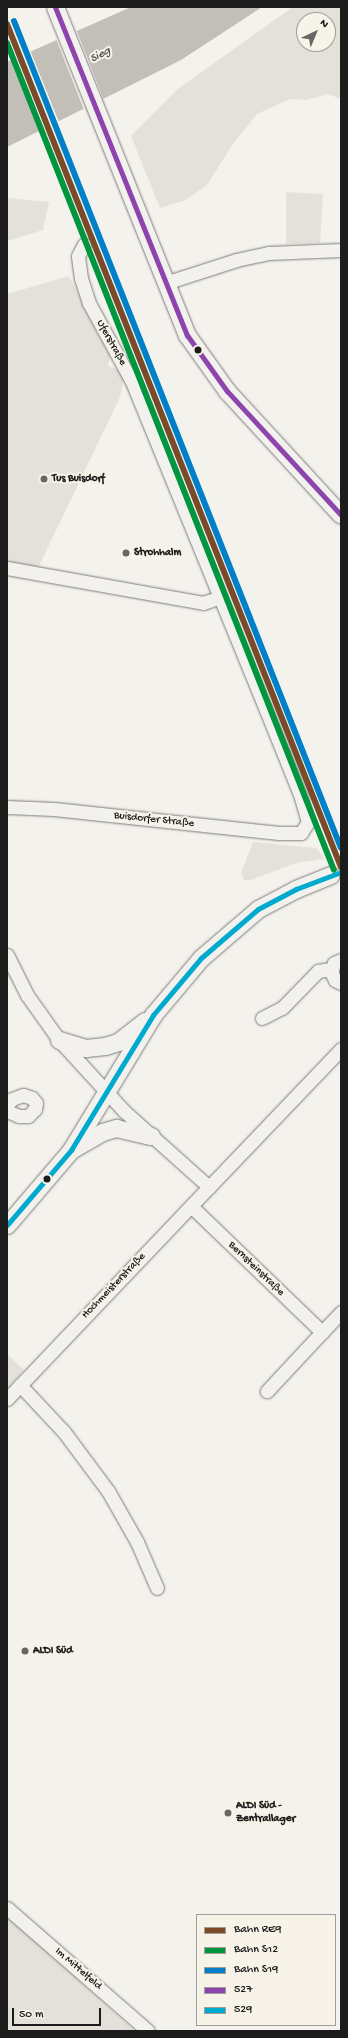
<!DOCTYPE html>
<html>
<head>
<meta charset="utf-8">
<style>
	body { margin:0 }
	#map { position:relative; width:348px; height:2038px; overflow:hidden; background:#f4f2ec; font-family:"Gochi Hand",sans-serif }
	div>[style] { position:absolute }
	.green>* { inset:0; background:#e4e1da }
	.water>* { inset:0; background:#c2bfb8 }
	.pier>* { inset:0; background:#f4f2ec }
	.roads { filter:drop-shadow(0 0 1px #7d7c7a) drop-shadow(0 0 1px #7d7c7a) }
	.minor>* { height:13px; margin:-6.5px; padding:0 6.5px; transform-origin:6.5px; border-radius:6.5px; background:#f2f1ed }
	.major>* { height:17px; margin:-8.5px; padding:0 8.5px; transform-origin:8.5px; border-radius:8.5px; background:#f2f1ed }
	.bus-1>* { height:5px; margin:-2.5px; padding:0 2.5px; transform-origin:2.5px; border-radius:2.5px; background:#8e44ad }
	.bus-2>* { height:5px; margin:-2.5px; padding:0 2.5px; transform-origin:2.5px; border-radius:2.5px; background:#00a9ce }
	.rail-1>* { height:6px; margin:-3px; padding:0 3px; transform-origin:3px; border-radius:3px; background:#7a4b2a }
	.rail-2>* { height:6px; margin:-3px; padding:0 3px; transform-origin:3px; border-radius:3px; background:#009640 }
	.rail-3>* { height:6px; margin:-3px; padding:0 3px; transform-origin:3px; border-radius:3px; background:#0080c8 }
	.dots>* { width:11px; height:11px; translate:-50% -50%; box-sizing:border-box; border:2px solid #f7f3e8; border-radius:50% }
	span { translate:-50% -50%; white-space:nowrap; text-align:center; line-height:1.15; -webkit-text-stroke:4px #f7f3e8; paint-order:stroke }
	.street-label { font-size:11px; color:#1c1c1c }
	.poi-label { font-size:11px; color:#1c1c1c; font-weight:700 }
	.left { translate:0 -50%; text-align:left }
	.water-label { font-size:12px; color:#565452; font-style:italic }
	.frame { position:absolute; inset:0; border:8px solid #1c1c1c; pointer-events:none }
	.legend { position:absolute; left:196px; top:1914px; width:140px; height:112px; box-sizing:border-box; background:#f7f3e8; border:1px solid #9f9d96; margin:0; padding:5px 7px; list-style:none; font-size:12px; color:#1c1c1c }
	.legend li { display:flex; align-items:center; gap:8px; height:20px }
	.legend b { width:20px; border:1px solid #9f9d96 }
	.north { position:absolute; left:296px; top:12px; width:40px; height:40px; box-sizing:border-box; background:#f7f3e8; border:1px solid #9f9d96; border-radius:50%; rotate:44deg; font-size:11px; font-weight:700; line-height:16px; text-align:center; color:#1c1c1c }
	.north::after { content:''; display:block; margin:auto; width:14px; height:18px; background:#686765; clip-path:polygon(50% 0,100% 100%,50% 72%,0 100%) }
	.scale { position:absolute; left:12px; top:2008px; width:89px; height:18px; box-sizing:border-box; border:2px solid #1c1c1c; border-top:0; padding-left:5px; font-size:12px; line-height:14px; white-space:nowrap; color:#1c1c1c; -webkit-text-stroke:3px #f7f3e8; paint-order:stroke }
</style>
</head>
<body>
<div id="map">
	<div class="green">
		<i style="clip-path:polygon(evenodd,293px 7px,341px 7px,341px 99px,328px 94px,306px 100px,290px 99px,257px 114px,233px 144px,207px 185px,186px 200px,160px 208px,131px 136px,179px 88px,293px 7px,304px 20px,328px 20px,328px 44px,304px 44px,304px 20px)"></i>
		<i style="clip-path:polygon(286px 192px,323px 194px,320px 243px,286px 244px)"></i>
		<i style="clip-path:polygon(7px 198px,49px 202px,43px 230px,7px 241px)"></i>
		<i style="clip-path:polygon(69px 276px,111px 354px,108px 366px,125px 372px,120px 397px,38px 568px,7px 561px,7px 294px)"></i>
		<i style="clip-path:polygon(253px 842px,316px 848px,325px 859px,296px 863px,251px 880px,244px 880px,241px 873px)"></i>
		<i style="clip-path:polygon(7px 1354px,24px 1370px,7px 1389px)"></i>
		<i style="clip-path:polygon(7px 1917px,64px 1967px,135px 2031px,7px 2031px)"></i>
	</div>
	<div class="water">
		<i style="clip-path:polygon(131px 7px,262px 7px,181px 60px,7px 147px,7px 62px)"></i>
	</div>
	<div class="pier">
		<i style="clip-path:polygon(76px 29px,104px 100px,84px 110px,56px 39px)"></i>
		<i style="clip-path:polygon(30px 50px,59px 122px,44px 130px,15px 57px)"></i>
	</div>
	<div class="roads">
		<div class="minor">
			<i style="left:165px;top:283px;width:75px;rotate:-17.9deg"></i>
			<i style="left:236px;top:260px;width:34px;rotate:-12deg"></i>
			<i style="left:269px;top:253px;width:72px;rotate:-2.4deg"></i>
			<i style="left:7px;top:568px;width:199px;rotate:10.1deg"></i>
			<i style="left:203px;top:603px;width:18px;rotate:-19deg"></i>
			<i style="left:7px;top:807px;width:47px;rotate:2.4deg"></i>
			<i style="left:54px;top:809px;width:226px;rotate:6.1deg"></i>
			<i style="left:279px;top:833px;width:22px"></i>
			<i style="left:301px;top:833px;width:13px;rotate:-58deg"></i>
			<i style="left:308px;top:822px;width:26px;rotate:-106deg"></i>
			<i style="left:301px;top:797px;width:94px;rotate:-111.9deg"></i>
			<i style="left:266px;top:710px;width:357px;rotate:-112.2deg"></i>
			<i style="left:131px;top:380px;width:88px;rotate:-118.6deg"></i>
			<i style="left:89px;top:303px;width:26px;rotate:-108deg"></i>
			<i style="left:81px;top:278px;width:22px;rotate:-98deg"></i>
			<i style="left:78px;top:256px;width:13px;rotate:-63deg"></i>
			<i style="left:7px;top:955px;width:45px;rotate:63.4deg"></i>
			<i style="left:27px;top:995px;width:55px;rotate:54.6deg"></i>
			<i style="left:59px;top:1040px;width:96px;rotate:47.5deg"></i>
			<i style="left:124px;top:1111px;width:114px;rotate:41.8deg"></i>
			<i style="left:209px;top:1187px;width:191px;rotate:-46.3deg"></i>
			<i style="left:341px;top:960px;width:8px;rotate:157deg"></i>
			<i style="left:334px;top:963px;width:9px;rotate:108deg"></i>
			<i style="left:331px;top:972px;width:9px;rotate:63deg"></i>
			<i style="left:335px;top:980px;width:7px;rotate:27deg"></i>
			<i style="left:262px;top:1018px;width:22px;rotate:-27deg"></i>
			<i style="left:282px;top:1008px;width:52px;rotate:-45.8deg"></i>
			<i style="left:318px;top:971px;width:13px;rotate:-9deg"></i>
			<i style="left:7px;top:1105px;width:8px;rotate:-50deg"></i>
			<i style="left:12px;top:1099px;width:12px;rotate:-20deg"></i>
			<i style="left:23px;top:1095px;width:9px;rotate:18deg"></i>
			<i style="left:32px;top:1098px;width:6px;rotate:51deg"></i>
			<i style="left:36px;top:1103px;width:6px;rotate:99deg"></i>
			<i style="left:35px;top:1109px;width:10px;rotate:135deg"></i>
			<i style="left:28px;top:1116px;width:9px;rotate:180deg"></i>
			<i style="left:19px;top:1116px;width:13px;rotate:-157deg"></i>
			<i style="left:191px;top:1206px;width:182px;rotate:43.9deg"></i>
			<i style="left:322px;top:1332px;width:81px;rotate:133deg"></i>
			<i style="left:322px;top:1332px;width:28px;rotate:-46deg"></i>
			<i style="left:20px;top:1385px;width:64px;rotate:46.9deg"></i>
			<i style="left:64px;top:1432px;width:74px;rotate:53.3deg"></i>
			<i style="left:108px;top:1491px;width:59px;rotate:60.4deg"></i>
			<i style="left:137px;top:1542px;width:50px;rotate:66.5deg"></i>
			<i style="left:7px;top:1399px;width:293px;rotate:-46.4deg"></i>
			<i style="left:7px;top:1908px;width:187px;rotate:41.1deg"></i>
		</div>
		<div class="major">
			<i style="left:55px;top:7px;width:354px;rotate:68.1deg"></i>
			<i style="left:187px;top:335px;width:69px;rotate:54.5deg"></i>
			<i style="left:227px;top:391px;width:168px;rotate:47.4deg"></i>
			<i style="left:59px;top:1040px;width:28px;rotate:17deg"></i>
			<i style="left:86px;top:1048px;width:19px;rotate:-6deg"></i>
			<i style="left:105px;top:1046px;width:14px;rotate:-17deg"></i>
			<i style="left:118px;top:1042px;width:34px;rotate:-38deg"></i>
			<i style="left:73px;top:1149px;width:34px;rotate:-30deg"></i>
			<i style="left:102px;top:1132px;width:15px;rotate:-16deg"></i>
			<i style="left:116px;top:1128px;width:36px;rotate:13deg"></i>
			<i style="left:7px;top:1225px;width:99px;rotate:-49.5deg"></i>
			<i style="left:71px;top:1150px;width:158px;rotate:-58.7deg"></i>
			<i style="left:153px;top:1015px;width:75px;rotate:-49.9deg"></i>
			<i style="left:201px;top:958px;width:75px;rotate:-40.7deg"></i>
			<i style="left:258px;top:909px;width:43px;rotate:-27.8deg"></i>
			<i style="left:296px;top:889px;width:37px;rotate:-22deg"></i>
		</div>
	</div>
	<div class="bus-1">
		<i style="left:55px;top:7px;width:354px;rotate:68.1deg"></i>
		<i style="left:187px;top:335px;width:69px;rotate:54.5deg"></i>
		<i style="left:227px;top:391px;width:168px;rotate:47.4deg"></i>
	</div>
	<div class="bus-2">
		<i style="left:7px;top:1225px;width:99px;rotate:-49.5deg"></i>
		<i style="left:71px;top:1150px;width:158px;rotate:-58.7deg"></i>
		<i style="left:153px;top:1015px;width:75px;rotate:-49.9deg"></i>
		<i style="left:201px;top:958px;width:75px;rotate:-40.7deg"></i>
		<i style="left:258px;top:909px;width:43px;rotate:-27.8deg"></i>
		<i style="left:296px;top:889px;width:48px;rotate:-20.7deg"></i>
	</div>
	<div class="rail-1">
		<i style="left:7px;top:24px;width:907px;rotate:68.39deg"></i>
	</div>
	<div class="rail-2">
		<i style="left:7px;top:43px;width:889px;rotate:68.43deg"></i>
	</div>
	<div class="rail-3">
		<i style="left:14px;top:21px;width:889px;rotate:68.43deg"></i>
	</div>
	<div class="dots">
		<i style="left:198px;top:350px;background:#1c1c1c"></i>
		<i style="left:44px;top:479px;background:#686765"></i>
		<i style="left:126px;top:553px;background:#686765"></i>
		<i style="left:47px;top:1179px;background:#1c1c1c"></i>
		<i style="left:25px;top:1651px;background:#686765"></i>
		<i style="left:228px;top:1813px;background:#686765"></i>
	</div>
	<div class="street-label">
		<span style="left:111px;top:343px;rotate:61deg">Uferstraße</span>
		<span style="left:154px;top:820px;rotate:6deg">Buisdorfer Straße</span>
		<span style="left:256px;top:1269px;rotate:44deg">Bernsteinstraße</span>
		<span style="left:114px;top:1286px;rotate:-46deg">Hochmeisterstraße</span>
		<span style="left:78px;top:1969px;rotate:41deg">Im Mittelfeld</span>
	</div>
	<div class="poi-label">
		<span class="left" style="left:52px;top:479px">Tus Buisdorf</span>
		<span class="left" style="left:134px;top:553px">Strohhalm</span>
		<span class="left" style="left:33px;top:1651px">ALDI Süd</span>
		<span class="left" style="left:236px;top:1813px">ALDI Süd -<br>Zentrallager</span>
	</div>
	<div class="water-label">
		<span style="left:101px;top:56px;rotate:-28deg">Sieg</span>
	</div>
	<div class="frame"></div>
	<ul class="legend">
	<li><b style="height:5px;background:#7a4b2a"></b>Bahn RE9</li>
	<li><b style="height:5px;background:#009640"></b>Bahn S12</li>
	<li><b style="height:5px;background:#0080c8"></b>Bahn S19</li>
	<li><b style="height:5px;background:#8e44ad"></b>527</li>
	<li><b style="height:5px;background:#00a9ce"></b>529</li>
	</ul>
	<div class="north">N</div>
	<div class="scale">50 m</div>
</div>
</body>
</html>
